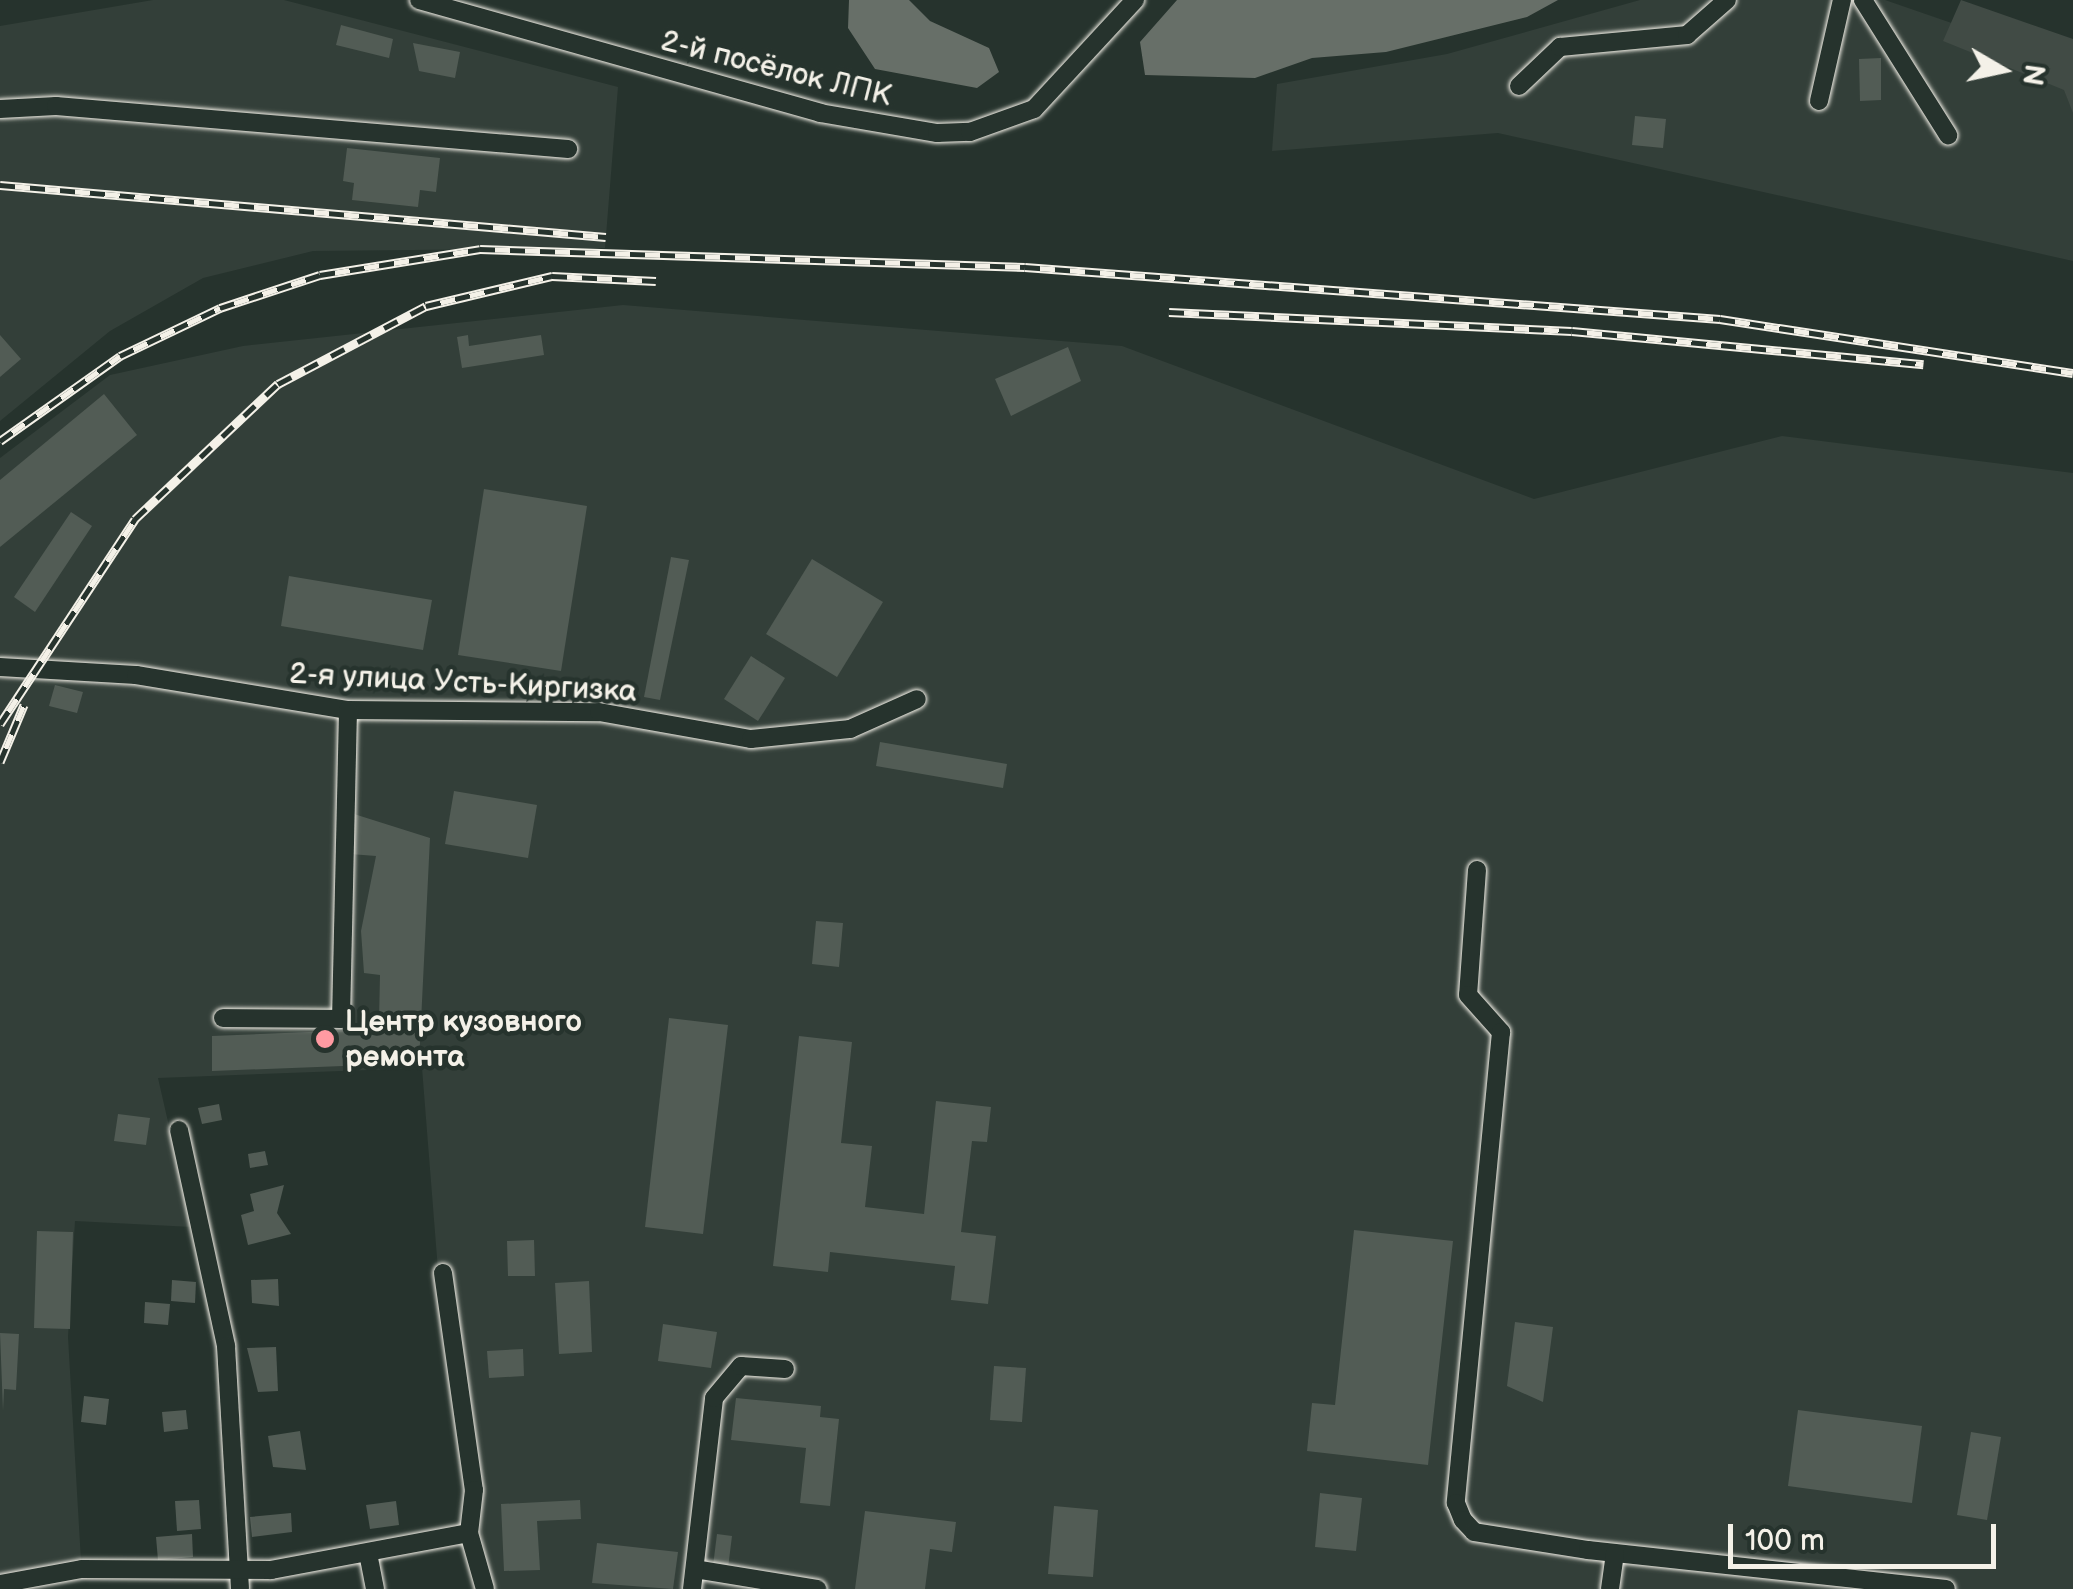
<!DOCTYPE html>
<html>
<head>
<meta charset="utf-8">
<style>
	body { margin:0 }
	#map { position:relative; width:2073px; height:1589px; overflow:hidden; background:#26332d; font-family:"Balsamiq Sans",sans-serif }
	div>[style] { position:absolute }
	.built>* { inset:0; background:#333f39 }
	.green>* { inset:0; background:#414b45 }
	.water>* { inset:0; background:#676f68 }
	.building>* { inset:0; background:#525c55 }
	.roads { filter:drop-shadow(0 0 2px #f4f1e8) drop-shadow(0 0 2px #f4f1e8) }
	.minor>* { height:18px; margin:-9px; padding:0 9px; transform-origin:9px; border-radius:9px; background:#26332d }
	.rail>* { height:9px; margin-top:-4.5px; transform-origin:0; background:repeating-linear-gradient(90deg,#26332d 0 15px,#f4f1e8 0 30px); box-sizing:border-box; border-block:2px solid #f4f1e8 }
	.dots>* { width:28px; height:28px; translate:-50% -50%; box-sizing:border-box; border:5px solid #26332d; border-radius:50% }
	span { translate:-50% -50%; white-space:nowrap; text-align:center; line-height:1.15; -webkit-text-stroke:9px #26332d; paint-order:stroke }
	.street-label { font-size:30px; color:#f4f1e8 }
	.poi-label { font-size:30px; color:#f4f1e8; font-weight:700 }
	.left { translate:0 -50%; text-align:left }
	.north { position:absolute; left:1953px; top:20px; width:100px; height:100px; -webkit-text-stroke:8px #26332d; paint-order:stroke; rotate:99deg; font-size:28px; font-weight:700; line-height:40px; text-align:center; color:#f4f1e8 }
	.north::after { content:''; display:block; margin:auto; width:35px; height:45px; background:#f4f1e8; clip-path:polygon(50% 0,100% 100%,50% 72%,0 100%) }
	.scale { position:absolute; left:1728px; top:1524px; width:268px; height:45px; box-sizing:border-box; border:5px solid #f4f1e8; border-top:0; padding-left:12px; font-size:30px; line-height:35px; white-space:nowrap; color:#f4f1e8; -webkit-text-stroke:8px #26332d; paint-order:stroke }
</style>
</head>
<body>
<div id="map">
	<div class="built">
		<i style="clip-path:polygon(153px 0,284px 0,618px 87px,605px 248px,313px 251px,203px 278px,110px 331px,0 421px,0 26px)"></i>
		<i style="clip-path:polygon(1640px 0,1885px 0,2073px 65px,2073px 261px,1498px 133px,1272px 151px,1277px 84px,1447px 54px)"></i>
		<i style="clip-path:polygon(623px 305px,1122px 346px,1534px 499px,1782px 436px,2073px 473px,2073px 1589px,699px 1589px,724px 1397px,707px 1393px,682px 1589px,491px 1589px,438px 1270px,422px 1068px,158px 1078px,192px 1227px,75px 1221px,68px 1337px,81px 1561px,0 1577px,0 458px,110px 375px,243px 346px)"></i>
	</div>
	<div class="green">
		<i style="clip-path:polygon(1961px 0,2073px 39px,2073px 113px,2064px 90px,1943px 41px)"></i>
	</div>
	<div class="water">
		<i style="clip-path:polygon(849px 0,909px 0,930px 21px,989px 48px,999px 72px,977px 88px,875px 69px,848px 28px)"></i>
		<i style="clip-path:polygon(1177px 0,1558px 0,1527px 17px,1386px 52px,1312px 58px,1255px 78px,1145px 75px,1140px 42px)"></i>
	</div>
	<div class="building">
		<i style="clip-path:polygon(341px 25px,393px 39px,389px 58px,336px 45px)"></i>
		<i style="clip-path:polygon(413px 43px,460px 52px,455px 78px,419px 71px)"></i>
		<i style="clip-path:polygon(1881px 58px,1881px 100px,1860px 101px,1859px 59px)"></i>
		<i style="clip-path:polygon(1635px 116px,1666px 119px,1663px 148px,1632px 145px)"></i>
		<i style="clip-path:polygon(347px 148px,440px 158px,436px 192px,420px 190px,418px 207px,352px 200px,354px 183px,343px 181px)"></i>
		<i style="clip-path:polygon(0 335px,21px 359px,0 377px)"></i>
		<i style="clip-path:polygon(468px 335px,469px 346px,541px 335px,544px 355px,462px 368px,457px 337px)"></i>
		<i style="clip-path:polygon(1068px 347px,1081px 381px,1011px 416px,995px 379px)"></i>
		<i style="clip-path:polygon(104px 394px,137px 435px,0 547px,0 480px)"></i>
		<i style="clip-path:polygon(484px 489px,587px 506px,561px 671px,458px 655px)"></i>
		<i style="clip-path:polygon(71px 512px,92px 526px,35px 612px,14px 597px)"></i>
		<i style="clip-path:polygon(671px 557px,689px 560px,660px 700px,644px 697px)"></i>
		<i style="clip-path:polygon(812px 559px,883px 602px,837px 677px,766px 634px)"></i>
		<i style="clip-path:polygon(289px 576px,432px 600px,423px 650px,281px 626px)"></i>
		<i style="clip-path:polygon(751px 656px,785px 678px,758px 721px,724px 699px)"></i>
		<i style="clip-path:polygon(55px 685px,83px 692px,77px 713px,49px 706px)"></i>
		<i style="clip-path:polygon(880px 742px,1007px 764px,1003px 788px,876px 766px)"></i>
		<i style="clip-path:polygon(454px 791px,537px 805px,528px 858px,445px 844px)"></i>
		<i style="clip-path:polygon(354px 814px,430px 838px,419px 1063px,212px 1071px,212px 1036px,357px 1030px,358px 1019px,379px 1021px,380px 975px,364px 973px,361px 931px,376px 856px,350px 854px)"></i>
		<i style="clip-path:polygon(816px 921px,843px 923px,839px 967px,812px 964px)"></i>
		<i style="clip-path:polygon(669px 1018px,728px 1025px,703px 1234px,645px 1227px)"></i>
		<i style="clip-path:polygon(799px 1036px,852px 1042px,841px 1143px,872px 1146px,865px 1207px,924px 1214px,936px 1101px,991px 1107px,987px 1142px,972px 1141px,961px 1232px,996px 1236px,988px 1304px,951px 1300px,955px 1266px,830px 1252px,828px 1272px,773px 1266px)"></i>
		<i style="clip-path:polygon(219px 1104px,222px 1120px,202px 1124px,198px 1108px)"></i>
		<i style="clip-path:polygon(118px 1114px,150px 1118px,146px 1145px,114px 1141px)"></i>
		<i style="clip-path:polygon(265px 1151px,268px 1165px,250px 1168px,248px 1154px)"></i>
		<i style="clip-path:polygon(284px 1185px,277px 1213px,291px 1234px,248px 1245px,241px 1215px,254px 1211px,250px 1194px)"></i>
		<i style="clip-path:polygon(1354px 1230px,1453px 1241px,1428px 1465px,1307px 1451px,1312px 1403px,1335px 1405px)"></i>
		<i style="clip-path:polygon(37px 1231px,73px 1232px,70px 1329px,34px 1328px)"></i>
		<i style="clip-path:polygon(534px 1240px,535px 1276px,508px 1276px,507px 1241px)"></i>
		<i style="clip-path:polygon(278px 1279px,279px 1306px,252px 1303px,251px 1280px)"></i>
		<i style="clip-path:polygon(172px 1280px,196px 1282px,195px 1303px,171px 1301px)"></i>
		<i style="clip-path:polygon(589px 1281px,592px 1352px,559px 1354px,555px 1283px)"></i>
		<i style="clip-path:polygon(145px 1302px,170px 1304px,168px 1325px,144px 1323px)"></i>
		<i style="clip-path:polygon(1515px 1322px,1553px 1327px,1543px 1402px,1507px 1386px)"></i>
		<i style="clip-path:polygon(663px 1324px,717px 1332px,711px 1368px,658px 1361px)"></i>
		<i style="clip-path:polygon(0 1333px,19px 1334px,16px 1390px,4px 1389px,3px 1411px)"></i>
		<i style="clip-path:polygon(276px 1347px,278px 1391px,258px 1392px,247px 1348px)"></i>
		<i style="clip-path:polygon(523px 1349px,524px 1376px,489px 1378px,487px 1351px)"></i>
		<i style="clip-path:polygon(994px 1366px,1026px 1368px,1022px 1422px,990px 1420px)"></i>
		<i style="clip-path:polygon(84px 1396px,109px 1399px,106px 1425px,81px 1422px)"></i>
		<i style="clip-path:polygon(736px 1398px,821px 1406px,820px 1417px,839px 1419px,830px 1506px,800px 1503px,806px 1448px,731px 1440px)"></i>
		<i style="clip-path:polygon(186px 1410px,188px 1429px,164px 1432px,162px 1412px)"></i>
		<i style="clip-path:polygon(1798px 1410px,1922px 1426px,1912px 1503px,1788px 1486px)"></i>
		<i style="clip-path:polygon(300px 1431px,306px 1470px,273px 1467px,268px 1436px)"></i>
		<i style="clip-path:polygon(1971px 1432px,2001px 1437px,1987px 1520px,1957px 1515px)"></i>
		<i style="clip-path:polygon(1320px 1493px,1362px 1498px,1356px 1551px,1315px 1547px)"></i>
		<i style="clip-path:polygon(199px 1500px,201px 1529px,177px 1531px,175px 1501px)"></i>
		<i style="clip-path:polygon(580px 1500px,581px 1519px,537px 1521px,540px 1570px,504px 1571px,501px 1504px)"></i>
		<i style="clip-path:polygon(396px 1501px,399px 1525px,370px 1529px,366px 1505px)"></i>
		<i style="clip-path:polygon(1054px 1506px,1098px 1510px,1093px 1577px,1048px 1574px)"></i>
		<i style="clip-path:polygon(865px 1511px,956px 1522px,952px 1552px,930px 1549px,925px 1589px,855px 1589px)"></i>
		<i style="clip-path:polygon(291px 1513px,292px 1532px,252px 1537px,250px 1517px)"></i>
		<i style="clip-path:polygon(192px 1534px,193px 1557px,158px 1560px,156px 1537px)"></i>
		<i style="clip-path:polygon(717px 1534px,732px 1536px,728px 1568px,713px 1566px)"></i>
		<i style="clip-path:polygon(597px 1543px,678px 1552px,673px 1589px,592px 1583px)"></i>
	</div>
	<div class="roads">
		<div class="minor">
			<i style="left:419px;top:0;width:417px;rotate:15.7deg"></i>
			<i style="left:820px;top:113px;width:119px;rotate:9.7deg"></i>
			<i style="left:937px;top:133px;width:33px;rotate:-2deg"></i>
			<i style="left:970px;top:132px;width:68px;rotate:-19.8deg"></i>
			<i style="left:1034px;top:109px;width:149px;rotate:-47.2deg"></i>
			<i style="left:1863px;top:0;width:160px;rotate:57.8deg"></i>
			<i style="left:1519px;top:86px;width:57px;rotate:-43.6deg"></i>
			<i style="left:1560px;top:47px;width:128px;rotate:-5.4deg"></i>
			<i style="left:1687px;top:35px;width:53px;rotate:-41.2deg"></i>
			<i style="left:1819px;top:101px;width:104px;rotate:-77.2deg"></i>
			<i style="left:0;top:109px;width:56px;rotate:-3.1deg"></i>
			<i style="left:56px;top:106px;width:514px;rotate:4.8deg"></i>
			<i style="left:0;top:667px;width:136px;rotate:3.4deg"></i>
			<i style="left:136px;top:675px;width:215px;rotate:9.4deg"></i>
			<i style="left:348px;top:710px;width:251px;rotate:0.5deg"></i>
			<i style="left:599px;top:712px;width:154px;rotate:10.1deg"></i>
			<i style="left:751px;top:739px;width:100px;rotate:-5.8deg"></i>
			<i style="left:850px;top:729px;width:73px;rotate:-24.1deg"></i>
			<i style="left:1477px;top:870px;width:125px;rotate:94.1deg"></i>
			<i style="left:1468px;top:995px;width:50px;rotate:48.3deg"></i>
			<i style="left:1501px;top:1032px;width:473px;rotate:95.5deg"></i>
			<i style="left:1456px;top:1503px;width:18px;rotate:68deg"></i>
			<i style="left:1463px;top:1520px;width:16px;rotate:47deg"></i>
			<i style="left:1474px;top:1532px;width:115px;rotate:9deg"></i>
			<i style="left:1588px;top:1550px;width:360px;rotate:6.2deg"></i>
			<i style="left:223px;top:1018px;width:118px;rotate:0.5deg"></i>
			<i style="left:341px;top:1019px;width:309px;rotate:-88.7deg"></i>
			<i style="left:179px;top:1130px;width:221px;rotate:77.7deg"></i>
			<i style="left:226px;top:1346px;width:243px;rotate:86.7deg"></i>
			<i style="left:443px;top:1273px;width:219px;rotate:81.9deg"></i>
			<i style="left:474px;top:1490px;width:43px;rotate:96.6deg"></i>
			<i style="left:469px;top:1533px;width:58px;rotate:74.1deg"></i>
			<i style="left:368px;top:1553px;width:37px;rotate:79deg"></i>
			<i style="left:695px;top:1569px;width:124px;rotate:9.3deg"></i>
			<i style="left:0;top:1584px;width:83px;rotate:-10.4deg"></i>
			<i style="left:82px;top:1569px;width:189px;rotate:0.3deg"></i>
			<i style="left:271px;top:1570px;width:201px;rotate:-10.6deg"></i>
			<i style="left:692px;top:1589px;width:192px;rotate:-83.4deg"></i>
			<i style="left:714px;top:1398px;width:42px;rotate:-49.8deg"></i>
			<i style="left:741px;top:1366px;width:44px;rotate:3.9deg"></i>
			<i style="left:1610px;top:1589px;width:36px;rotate:-82deg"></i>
		</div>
	</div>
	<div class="rail">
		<i style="left:0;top:185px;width:608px;rotate:4.9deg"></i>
		<i style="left:1169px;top:312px;width:403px;rotate:2.7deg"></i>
		<i style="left:1572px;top:331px;width:353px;rotate:5.4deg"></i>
		<i style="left:0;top:441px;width:147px;rotate:-35.3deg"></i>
		<i style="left:120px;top:356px;width:111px;rotate:-25.6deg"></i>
		<i style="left:220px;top:308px;width:105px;rotate:-18.3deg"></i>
		<i style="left:320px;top:275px;width:162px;rotate:-9.2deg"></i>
		<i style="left:480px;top:249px;width:545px;rotate:1.89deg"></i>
		<i style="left:1025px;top:267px;width:697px;rotate:4.28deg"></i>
		<i style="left:1720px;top:319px;width:357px;rotate:8.7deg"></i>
		<i style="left:0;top:724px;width:245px;rotate:-56.6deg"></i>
		<i style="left:135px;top:519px;width:197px;rotate:-43.4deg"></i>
		<i style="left:278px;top:384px;width:167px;rotate:-27.8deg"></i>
		<i style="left:426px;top:306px;width:130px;rotate:-13.4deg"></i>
		<i style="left:552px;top:276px;width:104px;rotate:2.8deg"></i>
		<i style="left:0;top:762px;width:62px;rotate:-67.2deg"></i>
	</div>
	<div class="dots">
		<i style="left:325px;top:1039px;background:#ff9aa2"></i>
	</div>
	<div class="street-label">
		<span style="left:776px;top:69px;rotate:14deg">2-й посёлок ЛПК</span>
		<span style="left:463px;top:683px;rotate:3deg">2-я улица Усть-Киргизка</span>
	</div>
	<div class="poi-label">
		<span class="left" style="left:345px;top:1039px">Центр кузовного<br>ремонта</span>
	</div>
	<div class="north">N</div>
	<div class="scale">100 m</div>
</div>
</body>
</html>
